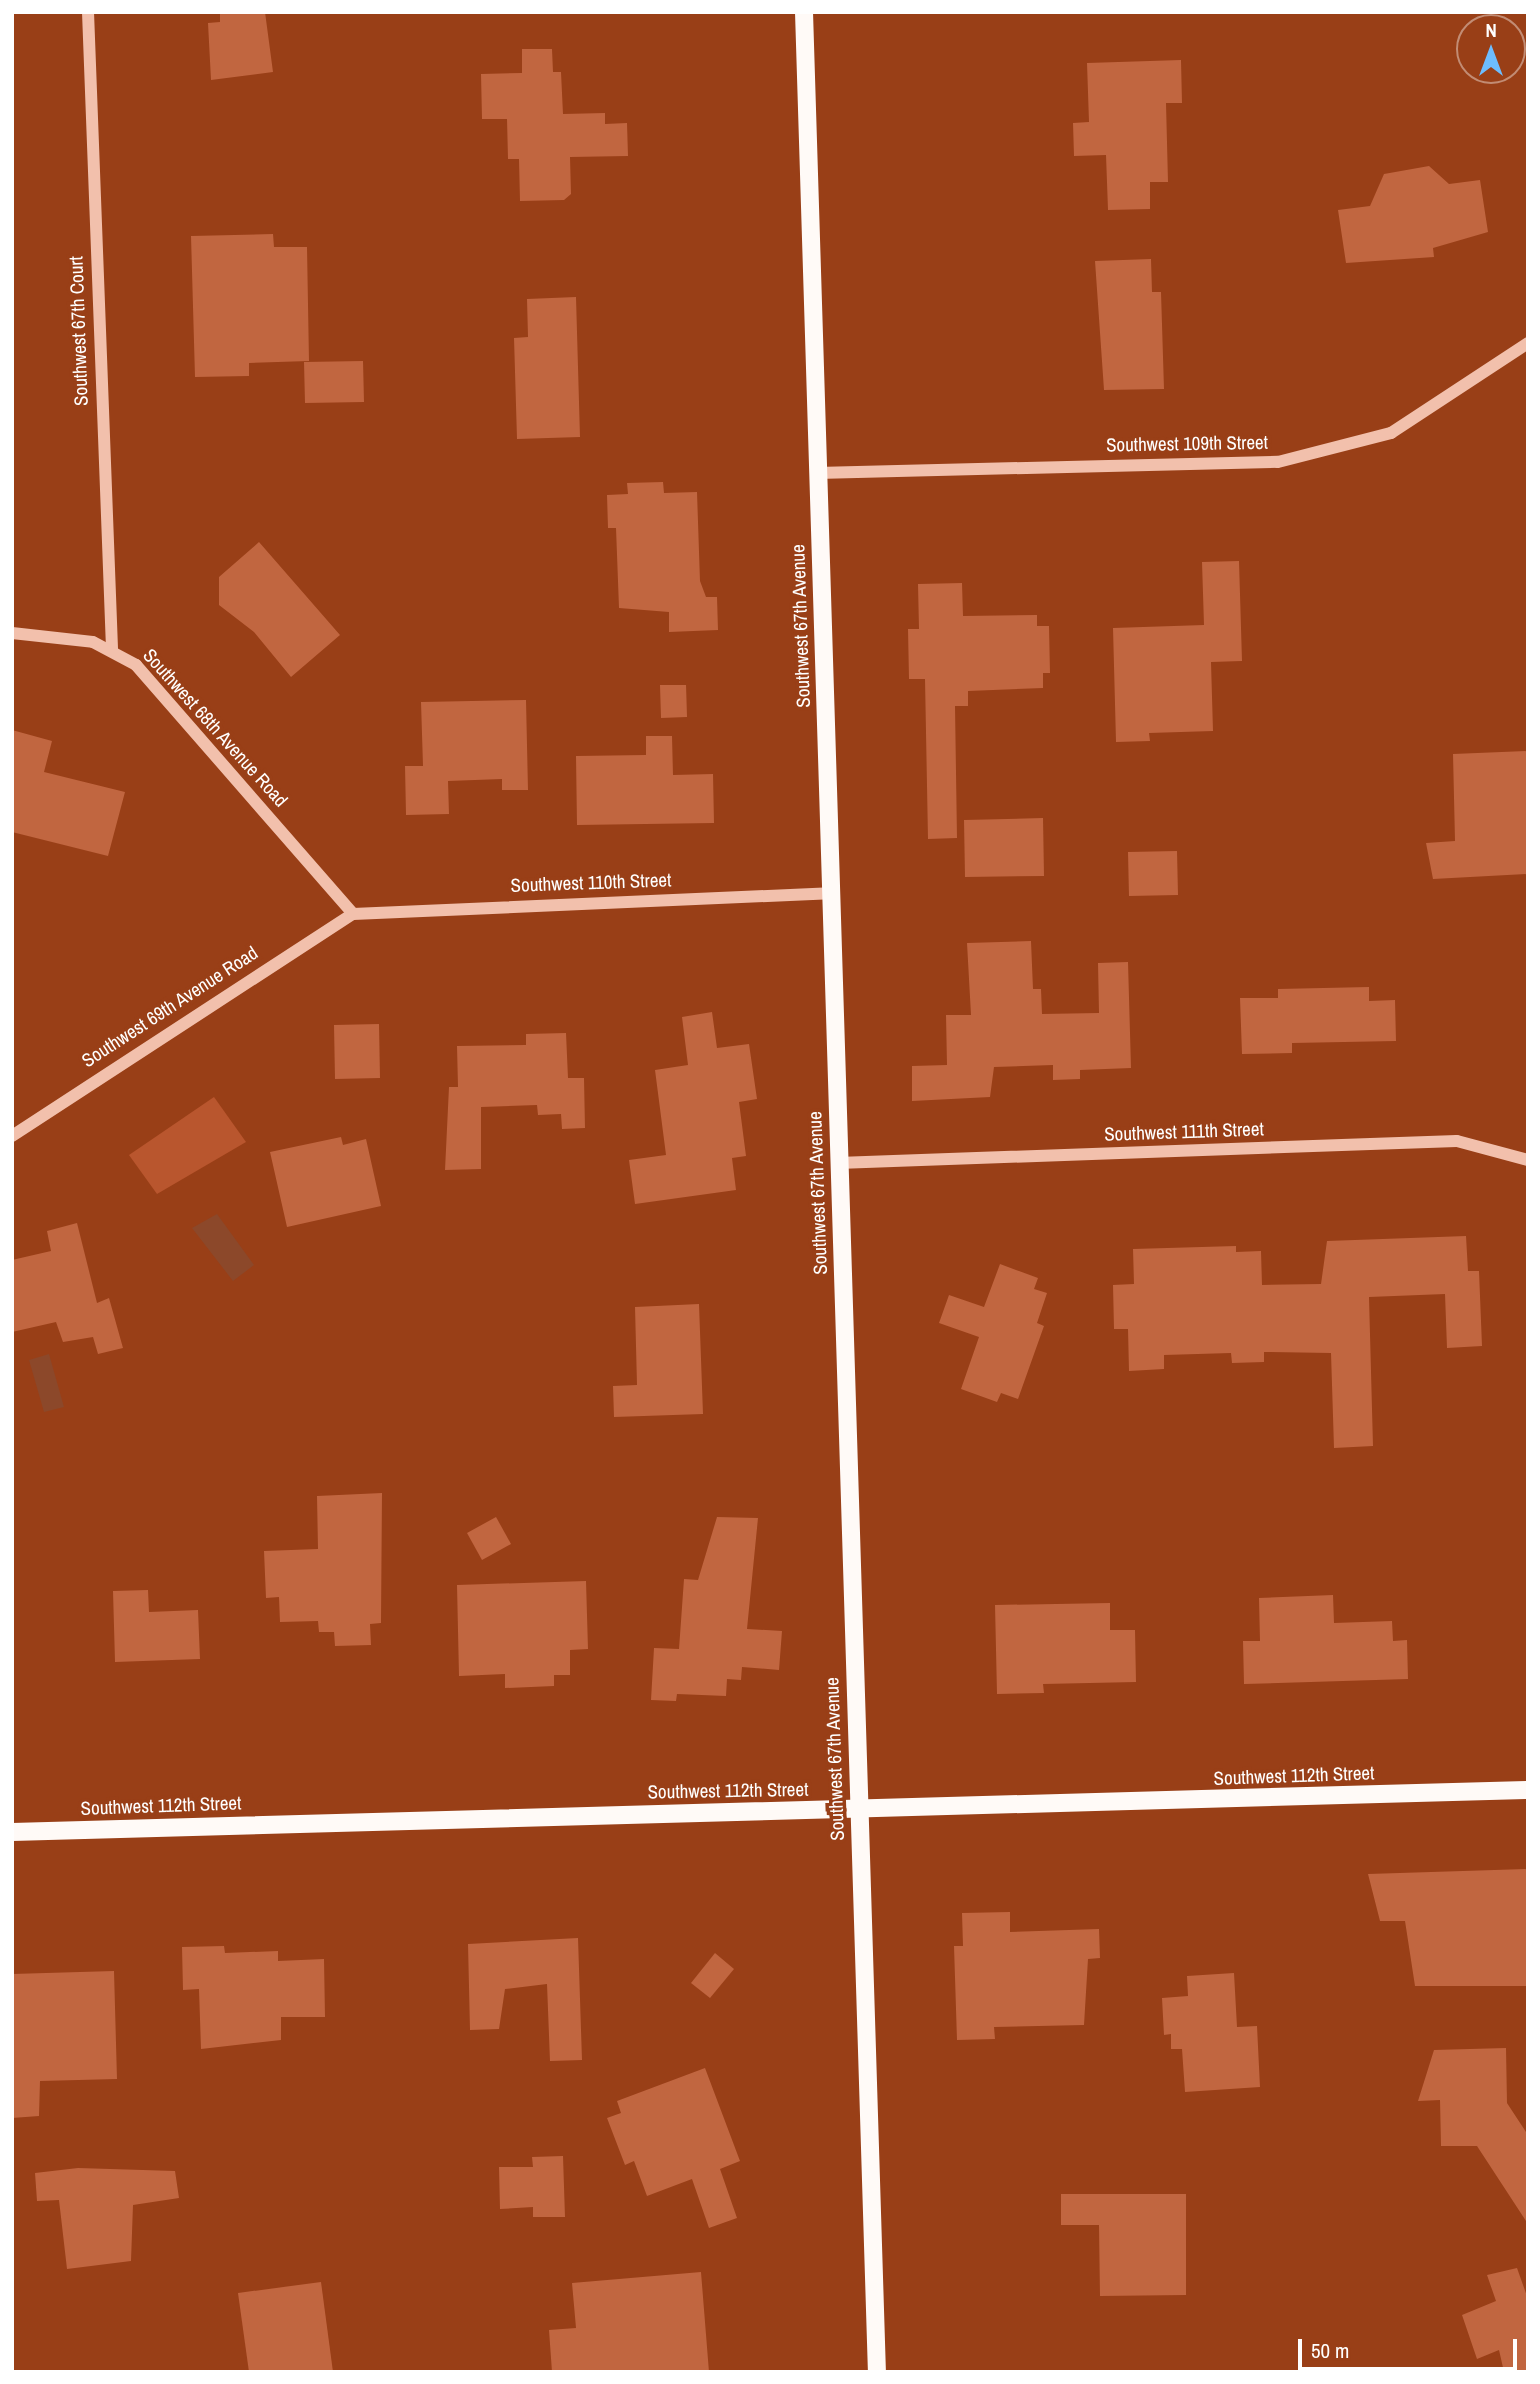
<!DOCTYPE html>
<html>
<head>
<meta charset="utf-8">
<style>
	body { margin:0 }
	#map { position:relative; width:1540px; height:2384px; overflow:hidden; background:#993f17; font-family:"Archivo Narrow",sans-serif }
	div>[style] { position:absolute }
	.green>* { inset:0; background:#b9562e }
	.water>* { inset:0; background:#8c482a }
	.building>* { inset:0; background:#c16640 }
	.minor>* { height:12px; margin:-6px; padding:0 6px; transform-origin:6px; border-radius:6px; background:#f2c0ac }
	.major>* { height:18px; margin:-9px; padding:0 9px; transform-origin:9px; border-radius:9px; background:#fffaf7 }
	span { translate:-50% -50%; white-space:nowrap; text-align:center; line-height:1.15; -webkit-text-stroke:7px #993f17; paint-order:stroke }
	.street-label { font-size:19px; color:#fff }
	.frame { position:absolute; inset:0; border:14px solid #fff; pointer-events:none }
	.north { position:absolute; left:1456px; top:14px; width:70px; height:70px; box-sizing:border-box; background:#993f17; border:2px solid #c28c74; border-radius:50%; rotate:0deg; font-size:19px; font-weight:700; line-height:28px; text-align:center; color:#fff }
	.north::after { content:''; display:block; margin:auto; width:24px; height:32px; background:#6dbdff; clip-path:polygon(50% 0,100% 100%,50% 72%,0 100%) }
	.scale { position:absolute; left:1298px; top:2339px; width:219px; height:32px; box-sizing:border-box; border:4px solid #fff; border-top:0; padding-left:9px; font-size:21px; line-height:24px; white-space:nowrap; color:#fff; -webkit-text-stroke:5px #993f17; paint-order:stroke }
</style>
</head>
<body>
<div id="map">
	<div class="green">
		<i style="clip-path:polygon(214px 1097px,246px 1142px,157px 1194px,129px 1155px)"></i>
	</div>
	<div class="water">
		<i style="clip-path:polygon(217px 1214px,254px 1265px,233px 1281px,192px 1228px)"></i>
		<i style="clip-path:polygon(49px 1354px,64px 1407px,44px 1412px,29px 1360px)"></i>
	</div>
	<div class="building">
		<i style="clip-path:polygon(220px 12px,265px 12px,273px 72px,211px 80px,208px 23px,220px 22px)"></i>
		<i style="clip-path:polygon(522px 49px,552px 49px,553px 72px,561px 72px,563px 114px,605px 113px,605px 124px,627px 123px,628px 156px,570px 157px,571px 194px,564px 200px,520px 201px,519px 159px,508px 159px,507px 119px,482px 119px,481px 74px,522px 73px)"></i>
		<i style="clip-path:polygon(1181px 60px,1182px 103px,1166px 103px,1168px 182px,1150px 182px,1150px 209px,1108px 210px,1106px 155px,1074px 156px,1073px 123px,1089px 122px,1087px 63px)"></i>
		<i style="clip-path:polygon(1429px 166px,1449px 184px,1480px 180px,1488px 232px,1433px 248px,1434px 257px,1346px 263px,1338px 210px,1370px 206px,1384px 174px)"></i>
		<i style="clip-path:polygon(273px 234px,274px 247px,307px 247px,309px 361px,249px 363px,249px 376px,195px 377px,191px 236px)"></i>
		<i style="clip-path:polygon(1151px 259px,1152px 292px,1161px 292px,1164px 389px,1104px 390px,1095px 261px)"></i>
		<i style="clip-path:polygon(576px 297px,580px 437px,517px 439px,514px 338px,528px 337px,527px 299px)"></i>
		<i style="clip-path:polygon(363px 361px,364px 402px,305px 403px,304px 362px)"></i>
		<i style="clip-path:polygon(663px 482px,664px 493px,697px 492px,700px 581px,706px 597px,717px 597px,718px 630px,669px 632px,669px 612px,619px 608px,616px 528px,608px 528px,607px 495px,628px 494px,627px 483px)"></i>
		<i style="clip-path:polygon(259px 542px,340px 635px,291px 677px,254px 632px,219px 605px,219px 577px)"></i>
		<i style="clip-path:polygon(1239px 561px,1242px 661px,1211px 662px,1213px 731px,1149px 733px,1150px 741px,1116px 742px,1113px 628px,1204px 625px,1202px 562px)"></i>
		<i style="clip-path:polygon(962px 583px,963px 616px,1037px 615px,1037px 626px,1049px 626px,1050px 673px,1043px 673px,1043px 688px,968px 691px,968px 706px,955px 706px,957px 838px,928px 839px,925px 679px,909px 679px,908px 629px,919px 629px,918px 584px)"></i>
		<i style="clip-path:polygon(660px 685px,686px 685px,687px 717px,661px 718px)"></i>
		<i style="clip-path:polygon(526px 700px,528px 790px,502px 790px,502px 779px,448px 781px,449px 814px,406px 815px,405px 766px,423px 766px,421px 702px)"></i>
		<i style="clip-path:polygon(12px 730px,52px 741px,44px 772px,125px 792px,108px 856px,12px 832px)"></i>
		<i style="clip-path:polygon(646px 736px,672px 736px,673px 775px,713px 774px,714px 823px,577px 825px,576px 756px,646px 755px)"></i>
		<i style="clip-path:polygon(1528px 751px,1528px 874px,1433px 879px,1426px 843px,1455px 841px,1453px 754px)"></i>
		<i style="clip-path:polygon(1043px 818px,1044px 876px,965px 877px,964px 820px)"></i>
		<i style="clip-path:polygon(1177px 851px,1178px 895px,1129px 896px,1128px 852px)"></i>
		<i style="clip-path:polygon(1031px 941px,1033px 989px,1041px 989px,1042px 1014px,1099px 1013px,1098px 963px,1128px 962px,1131px 1068px,1080px 1070px,1080px 1079px,1053px 1080px,1053px 1065px,994px 1067px,990px 1097px,912px 1101px,912px 1066px,947px 1065px,946px 1015px,971px 1015px,967px 943px)"></i>
		<i style="clip-path:polygon(1369px 987px,1369px 1001px,1395px 1000px,1396px 1041px,1292px 1043px,1292px 1053px,1242px 1054px,1240px 998px,1278px 998px,1278px 989px)"></i>
		<i style="clip-path:polygon(712px 1012px,717px 1048px,749px 1044px,757px 1099px,739px 1102px,746px 1156px,732px 1158px,736px 1190px,635px 1204px,629px 1160px,666px 1155px,655px 1070px,688px 1065px,682px 1017px)"></i>
		<i style="clip-path:polygon(379px 1024px,380px 1078px,335px 1079px,334px 1025px)"></i>
		<i style="clip-path:polygon(566px 1033px,568px 1078px,584px 1078px,585px 1128px,562px 1129px,561px 1114px,538px 1115px,537px 1105px,481px 1107px,481px 1169px,445px 1170px,449px 1087px,458px 1087px,457px 1046px,526px 1045px,526px 1034px)"></i>
		<i style="clip-path:polygon(341px 1137px,343px 1145px,366px 1139px,381px 1206px,287px 1227px,270px 1152px)"></i>
		<i style="clip-path:polygon(77px 1223px,97px 1303px,109px 1298px,123px 1348px,98px 1354px,93px 1337px,63px 1342px,56px 1322px,12px 1332px,12px 1260px,51px 1251px,47px 1231px)"></i>
		<i style="clip-path:polygon(1466px 1236px,1468px 1271px,1479px 1271px,1482px 1346px,1447px 1348px,1445px 1294px,1369px 1297px,1373px 1446px,1334px 1448px,1331px 1353px,1264px 1352px,1264px 1362px,1232px 1363px,1231px 1353px,1164px 1355px,1164px 1369px,1129px 1371px,1128px 1329px,1114px 1329px,1113px 1285px,1134px 1284px,1133px 1249px,1236px 1246px,1236px 1252px,1261px 1251px,1262px 1285px,1321px 1284px,1327px 1241px)"></i>
		<i style="clip-path:polygon(1000px 1264px,1038px 1278px,1034px 1289px,1047px 1293px,1037px 1323px,1044px 1326px,1018px 1399px,1001px 1393px,997px 1402px,961px 1389px,979px 1337px,939px 1323px,949px 1295px,984px 1307px)"></i>
		<i style="clip-path:polygon(699px 1304px,703px 1414px,614px 1417px,613px 1386px,637px 1385px,635px 1307px)"></i>
		<i style="clip-path:polygon(382px 1493px,381px 1623px,370px 1624px,371px 1645px,335px 1646px,334px 1632px,319px 1632px,318px 1621px,280px 1622px,279px 1597px,266px 1598px,264px 1551px,318px 1549px,317px 1496px)"></i>
		<i style="clip-path:polygon(496px 1517px,511px 1544px,482px 1560px,467px 1533px)"></i>
		<i style="clip-path:polygon(717px 1517px,758px 1518px,747px 1629px,782px 1631px,779px 1670px,742px 1667px,741px 1680px,727px 1679px,726px 1696px,677px 1694px,676px 1701px,651px 1700px,654px 1648px,679px 1649px,684px 1579px,698px 1580px)"></i>
		<i style="clip-path:polygon(586px 1581px,588px 1649px,570px 1650px,570px 1675px,554px 1675px,554px 1686px,505px 1688px,505px 1674px,459px 1676px,457px 1585px)"></i>
		<i style="clip-path:polygon(148px 1590px,149px 1612px,198px 1610px,200px 1659px,115px 1662px,113px 1591px)"></i>
		<i style="clip-path:polygon(1333px 1595px,1334px 1623px,1392px 1621px,1393px 1641px,1407px 1640px,1408px 1679px,1244px 1684px,1243px 1641px,1260px 1641px,1259px 1598px)"></i>
		<i style="clip-path:polygon(1110px 1603px,1110px 1630px,1135px 1630px,1136px 1682px,1043px 1684px,1044px 1693px,997px 1694px,995px 1605px)"></i>
		<i style="clip-path:polygon(1528px 1869px,1528px 1986px,1415px 1986px,1405px 1921px,1380px 1921px,1368px 1874px)"></i>
		<i style="clip-path:polygon(1010px 1912px,1010px 1932px,1099px 1929px,1100px 1958px,1088px 1959px,1084px 2025px,994px 2027px,995px 2039px,957px 2040px,954px 1946px,963px 1946px,962px 1913px)"></i>
		<i style="clip-path:polygon(578px 1938px,582px 2060px,550px 2061px,547px 1984px,505px 1989px,499px 2029px,470px 2030px,468px 1944px)"></i>
		<i style="clip-path:polygon(224px 1946px,225px 1953px,278px 1951px,278px 1961px,324px 1959px,325px 2017px,281px 2017px,281px 2040px,201px 2049px,199px 1989px,183px 1990px,182px 1947px)"></i>
		<i style="clip-path:polygon(715px 1953px,734px 1969px,710px 1998px,691px 1983px)"></i>
		<i style="clip-path:polygon(114px 1971px,117px 2079px,40px 2081px,39px 2116px,12px 2118px,12px 1974px)"></i>
		<i style="clip-path:polygon(1234px 1973px,1237px 2027px,1257px 2026px,1260px 2087px,1185px 2092px,1182px 2049px,1171px 2049px,1171px 2034px,1164px 2035px,1162px 1998px,1188px 1996px,1187px 1976px)"></i>
		<i style="clip-path:polygon(1506px 2048px,1507px 2103px,1528px 2135px,1528px 2224px,1477px 2146px,1441px 2146px,1440px 2100px,1418px 2101px,1434px 2050px)"></i>
		<i style="clip-path:polygon(705px 2068px,740px 2161px,720px 2169px,737px 2218px,709px 2228px,692px 2179px,647px 2196px,634px 2161px,625px 2165px,607px 2118px,621px 2113px,617px 2101px)"></i>
		<i style="clip-path:polygon(563px 2156px,565px 2217px,533px 2217px,533px 2207px,500px 2209px,499px 2167px,533px 2167px,532px 2157px)"></i>
		<i style="clip-path:polygon(78px 2168px,175px 2171px,179px 2198px,133px 2205px,131px 2261px,67px 2269px,59px 2200px,37px 2201px,35px 2173px)"></i>
		<i style="clip-path:polygon(1061px 2194px,1186px 2194px,1186px 2295px,1100px 2296px,1099px 2225px,1061px 2225px)"></i>
		<i style="clip-path:polygon(1517px 2268px,1528px 2299px,1528px 2372px,1504px 2372px,1499px 2350px,1477px 2359px,1462px 2315px,1496px 2301px,1487px 2275px)"></i>
		<i style="clip-path:polygon(701px 2272px,709px 2372px,552px 2372px,549px 2330px,576px 2328px,572px 2283px)"></i>
		<i style="clip-path:polygon(321px 2282px,333px 2372px,249px 2372px,238px 2293px)"></i>
	</div>
	<div class="minor">
		<i style="left:88px;top:12px;width:637px;rotate:87.84deg"></i>
		<i style="left:817px;top:473px;width:461px;rotate:-1.4deg"></i>
		<i style="left:1278px;top:462px;width:117px;rotate:-14.4deg"></i>
		<i style="left:1391px;top:433px;width:164px;rotate:-33.3deg"></i>
		<i style="left:12px;top:633px;width:81px;rotate:6.3deg"></i>
		<i style="left:93px;top:642px;width:49px;rotate:28.1deg"></i>
		<i style="left:136px;top:665px;width:330px;rotate:48.9deg"></i>
		<i style="left:12px;top:1136px;width:407px;rotate:-33.1deg"></i>
		<i style="left:353px;top:914px;width:477px;rotate:-2.5deg"></i>
		<i style="left:838px;top:1163px;width:619px;rotate:-2.04deg"></i>
		<i style="left:1457px;top:1141px;width:73px;rotate:15deg"></i>
	</div>
	<div class="major">
		<i style="left:804px;top:12px;width:2361px;rotate:88.23deg"></i>
		<i style="left:12px;top:1832px;width:1517px;rotate:-1.59deg"></i>
	</div>
	<div class="street-label">
		<span style="left:79px;top:331px;rotate:-92deg">Southwest 67th Court</span>
		<span style="left:1187px;top:444px;rotate:-1deg">Southwest 109th Street</span>
		<span style="left:801px;top:626px;rotate:-92deg">Southwest 67th Avenue</span>
		<span style="left:215px;top:728px;rotate:48deg">Southwest 68th Avenue Road</span>
		<span style="left:591px;top:883px;rotate:-2deg">Southwest 110th Street</span>
		<span style="left:170px;top:1007px;rotate:-33deg">Southwest 69th Avenue Road</span>
		<span style="left:1184px;top:1132px;rotate:-2deg">Southwest 111th Street</span>
		<span style="left:818px;top:1193px;rotate:-92deg">Southwest 67th Avenue</span>
		<span style="left:835px;top:1759px;rotate:-92deg">Southwest 67th Avenue</span>
		<span style="left:1294px;top:1776px;rotate:-2deg">Southwest 112th Street</span>
		<span style="left:728px;top:1791px;rotate:-1deg">Southwest 112th Street</span>
		<span style="left:161px;top:1806px;rotate:-2deg">Southwest 112th Street</span>
	</div>
	<div class="frame"></div>
	<div class="north">N</div>
	<div class="scale">50 m</div>
</div>
</body>
</html>
